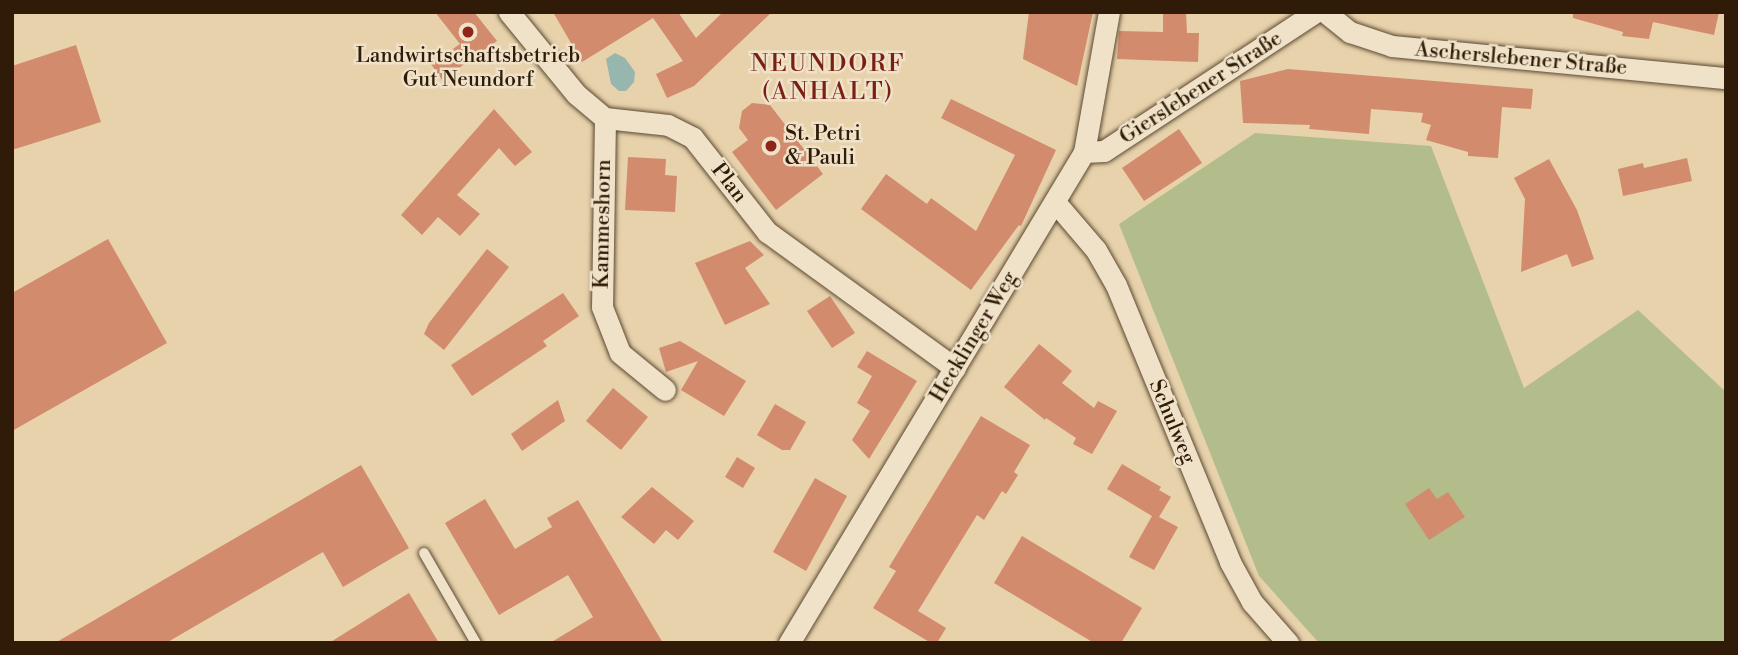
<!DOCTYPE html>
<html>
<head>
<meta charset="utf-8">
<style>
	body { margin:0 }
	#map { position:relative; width:1738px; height:655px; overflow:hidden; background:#e7d2ac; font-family:"Libre Bodoni",serif }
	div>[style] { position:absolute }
	.green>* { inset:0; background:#b3bd8c }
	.water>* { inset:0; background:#97b6ae }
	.building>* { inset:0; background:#d28b6d }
	.roads { filter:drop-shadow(0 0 2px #5d4930) drop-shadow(0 0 2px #5d4930) }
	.lane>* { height:10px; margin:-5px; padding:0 5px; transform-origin:5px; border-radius:5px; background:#efe2c9 }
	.street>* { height:21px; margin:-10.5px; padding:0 10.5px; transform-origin:10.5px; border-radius:10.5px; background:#efe2c9 }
	.dots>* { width:19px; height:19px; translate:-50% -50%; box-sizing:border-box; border:4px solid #efe2c9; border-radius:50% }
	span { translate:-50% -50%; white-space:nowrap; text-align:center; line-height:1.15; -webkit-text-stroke:5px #efe2c9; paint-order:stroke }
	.poi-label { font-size:21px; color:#2f1b07 }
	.left { translate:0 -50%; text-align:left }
	.street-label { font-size:21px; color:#2f1b07 }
	.quarter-label { font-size:24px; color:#7a1f14; letter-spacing:2px }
	.frame { position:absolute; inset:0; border:14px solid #2f1b07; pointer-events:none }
</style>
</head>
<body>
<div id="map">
	<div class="green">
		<i style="clip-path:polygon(1255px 133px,1431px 146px,1524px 388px,1638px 310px,1726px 392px,1726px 643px,1319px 643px,1259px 576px,1119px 224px)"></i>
	</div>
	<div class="water">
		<i style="clip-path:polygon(615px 53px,625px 58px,635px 72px,634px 82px,626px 91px,619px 91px,611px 84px,606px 59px)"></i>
	</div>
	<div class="building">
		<i style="clip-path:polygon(435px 12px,474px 12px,497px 41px,442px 80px,431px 64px,460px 44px)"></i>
		<i style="clip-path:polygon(553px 12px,678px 12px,696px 38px,723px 12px,772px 12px,694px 86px,667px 98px,656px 74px,683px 61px,653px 18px,582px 62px)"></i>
		<i style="clip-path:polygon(1029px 12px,1093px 12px,1077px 86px,1023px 59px)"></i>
		<i style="clip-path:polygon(1163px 12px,1186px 12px,1187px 33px,1199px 33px,1198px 62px,1117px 59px,1119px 31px,1163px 32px)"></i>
		<i style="clip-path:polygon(1573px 12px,1719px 12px,1714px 35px,1653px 22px,1649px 39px,1622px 36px,1623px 32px,1573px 18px)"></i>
		<i style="clip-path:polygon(76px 45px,101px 122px,12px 150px,12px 66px)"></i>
		<i style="clip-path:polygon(1288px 69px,1533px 89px,1531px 109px,1502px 107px,1498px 158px,1468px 156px,1468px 152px,1426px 140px,1431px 125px,1421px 122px,1423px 113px,1371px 109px,1369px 134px,1309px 129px,1310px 125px,1243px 123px,1240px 81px)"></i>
		<i style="clip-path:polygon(951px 99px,1056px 150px,1021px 226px,1019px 225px,971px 290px,861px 209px,886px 174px,927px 204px,931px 198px,976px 231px,1015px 155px,941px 118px)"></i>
		<i style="clip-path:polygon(752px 103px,770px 105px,823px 174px,776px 210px,732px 152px,748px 140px,739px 128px,742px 111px)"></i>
		<i style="clip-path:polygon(494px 109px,532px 152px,515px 166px,499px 148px,457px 195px,480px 214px,460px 236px,438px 217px,422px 235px,401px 215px)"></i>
		<i style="clip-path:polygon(1179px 129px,1202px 163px,1144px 201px,1122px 168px)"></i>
		<i style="clip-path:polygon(628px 157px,666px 159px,665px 175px,677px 176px,675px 212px,625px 210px)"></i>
		<i style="clip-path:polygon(1687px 158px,1692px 181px,1623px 196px,1618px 169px,1643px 163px,1644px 168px)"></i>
		<i style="clip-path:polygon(1549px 159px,1577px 210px,1594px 259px,1572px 267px,1567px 254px,1521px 272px,1525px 199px,1514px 178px)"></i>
		<i style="clip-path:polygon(108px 239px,167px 343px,12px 431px,12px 293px)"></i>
		<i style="clip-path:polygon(750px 241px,764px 255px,745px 268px,770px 304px,725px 325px,695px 263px)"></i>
		<i style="clip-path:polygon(487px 249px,509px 267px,444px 350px,424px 334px,429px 323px)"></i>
		<i style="clip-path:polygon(563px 293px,579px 316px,543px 341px,547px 346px,472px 396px,451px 365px)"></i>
		<i style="clip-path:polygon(830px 296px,855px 333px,832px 348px,807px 311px)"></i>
		<i style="clip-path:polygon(680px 341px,746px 381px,724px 416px,681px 390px,698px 361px,666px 372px,659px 348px)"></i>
		<i style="clip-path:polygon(1039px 344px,1072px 371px,1062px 383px,1094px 408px,1098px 401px,1117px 411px,1092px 454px,1073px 444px,1076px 438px,1046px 418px,1045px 420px,1004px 387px)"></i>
		<i style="clip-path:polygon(867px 351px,917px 381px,869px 459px,852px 440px,870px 411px,857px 403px,872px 376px,857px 367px)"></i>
		<i style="clip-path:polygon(613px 388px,648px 417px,621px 450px,586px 421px)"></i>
		<i style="clip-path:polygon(558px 400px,565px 421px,522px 451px,511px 434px)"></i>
		<i style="clip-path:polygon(775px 404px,806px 422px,790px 450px,782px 450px,757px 435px)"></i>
		<i style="clip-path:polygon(981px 416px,1030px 445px,1014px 472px,1018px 475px,1006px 494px,1002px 491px,984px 520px,977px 515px,918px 611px,946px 628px,937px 643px,931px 643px,873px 608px,896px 571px,889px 567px)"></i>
		<i style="clip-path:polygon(737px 457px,755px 468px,743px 488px,725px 477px)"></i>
		<i style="clip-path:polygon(1122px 464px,1161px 487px,1159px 490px,1171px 497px,1159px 517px,1178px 527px,1154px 570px,1129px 557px,1152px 516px,1107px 489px)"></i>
		<i style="clip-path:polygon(361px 465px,409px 548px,343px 587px,323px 552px,166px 643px,55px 643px)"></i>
		<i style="clip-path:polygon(815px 478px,847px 496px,806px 571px,773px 552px)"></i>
		<i style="clip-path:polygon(652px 487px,694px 521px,678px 540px,666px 530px,654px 544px,621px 517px)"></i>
		<i style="clip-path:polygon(1429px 488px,1437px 499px,1448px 492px,1465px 517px,1429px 540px,1405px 504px)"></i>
		<i style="clip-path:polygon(485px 499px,515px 549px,552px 527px,547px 518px,578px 500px,663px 643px,550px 643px,593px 617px,568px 575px,499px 615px,445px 523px)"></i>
		<i style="clip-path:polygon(1022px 536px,1142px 608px,1121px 643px,1094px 643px,994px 583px)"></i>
		<i style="clip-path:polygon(409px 593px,439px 643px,329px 643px)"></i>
	</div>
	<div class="roads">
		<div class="lane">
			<i style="left:424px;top:553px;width:104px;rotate:60deg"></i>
		</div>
		<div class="street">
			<i style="left:509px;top:12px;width:106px;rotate:50.7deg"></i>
			<i style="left:576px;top:94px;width:38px;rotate:40deg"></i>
			<i style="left:605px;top:118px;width:63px;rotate:6.3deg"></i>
			<i style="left:668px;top:125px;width:28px;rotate:27deg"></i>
			<i style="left:693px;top:138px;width:120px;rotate:51.8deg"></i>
			<i style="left:767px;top:232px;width:232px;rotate:35.9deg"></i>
			<i style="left:1325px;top:12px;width:32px;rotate:39deg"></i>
			<i style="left:1350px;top:32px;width:44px;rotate:18.4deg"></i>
			<i style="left:1392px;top:46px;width:336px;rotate:5.5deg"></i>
			<i style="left:605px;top:118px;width:189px;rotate:90.9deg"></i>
			<i style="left:602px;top:307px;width:49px;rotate:68.6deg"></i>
			<i style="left:620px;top:353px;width:58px;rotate:39.4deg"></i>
			<i style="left:1084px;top:152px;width:20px;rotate:-3deg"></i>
			<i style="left:1104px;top:151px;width:254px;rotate:-33.3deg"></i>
			<i style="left:1055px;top:202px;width:63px;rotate:49.5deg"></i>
			<i style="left:1096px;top:250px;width:40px;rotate:60.3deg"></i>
			<i style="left:1116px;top:285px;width:300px;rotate:67.6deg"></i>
			<i style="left:1230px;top:562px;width:46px;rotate:61.2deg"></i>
			<i style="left:1252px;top:602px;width:55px;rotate:48.7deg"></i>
			<i style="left:789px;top:643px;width:573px;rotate:-59deg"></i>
			<i style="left:1084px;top:152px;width:142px;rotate:-79.9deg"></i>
		</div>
	</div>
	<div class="dots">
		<i style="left:468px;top:32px;background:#8f2418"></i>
		<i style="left:771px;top:146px;background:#8f2418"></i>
	</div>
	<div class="poi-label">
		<span style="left:468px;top:68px">Landwirtschaftsbetrieb<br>Gut Neundorf</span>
		<span class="left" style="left:785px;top:146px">St. Petri<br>&amp; Pauli</span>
	</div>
	<div class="street-label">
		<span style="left:1521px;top:59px;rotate:5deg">Ascherslebener Straße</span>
		<span style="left:1201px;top:88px;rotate:-33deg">Gierslebener Straße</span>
		<span style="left:729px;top:183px;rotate:52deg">Plan</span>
		<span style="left:603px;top:224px;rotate:-89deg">Kammeshorn</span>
		<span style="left:974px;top:337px;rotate:-59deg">Hecklinger Weg</span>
		<span style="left:1172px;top:422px;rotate:67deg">Schulweg</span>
	</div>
	<div class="quarter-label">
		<span style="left:828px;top:79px">NEUNDORF<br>(ANHALT)</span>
	</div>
	<div class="frame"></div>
</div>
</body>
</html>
